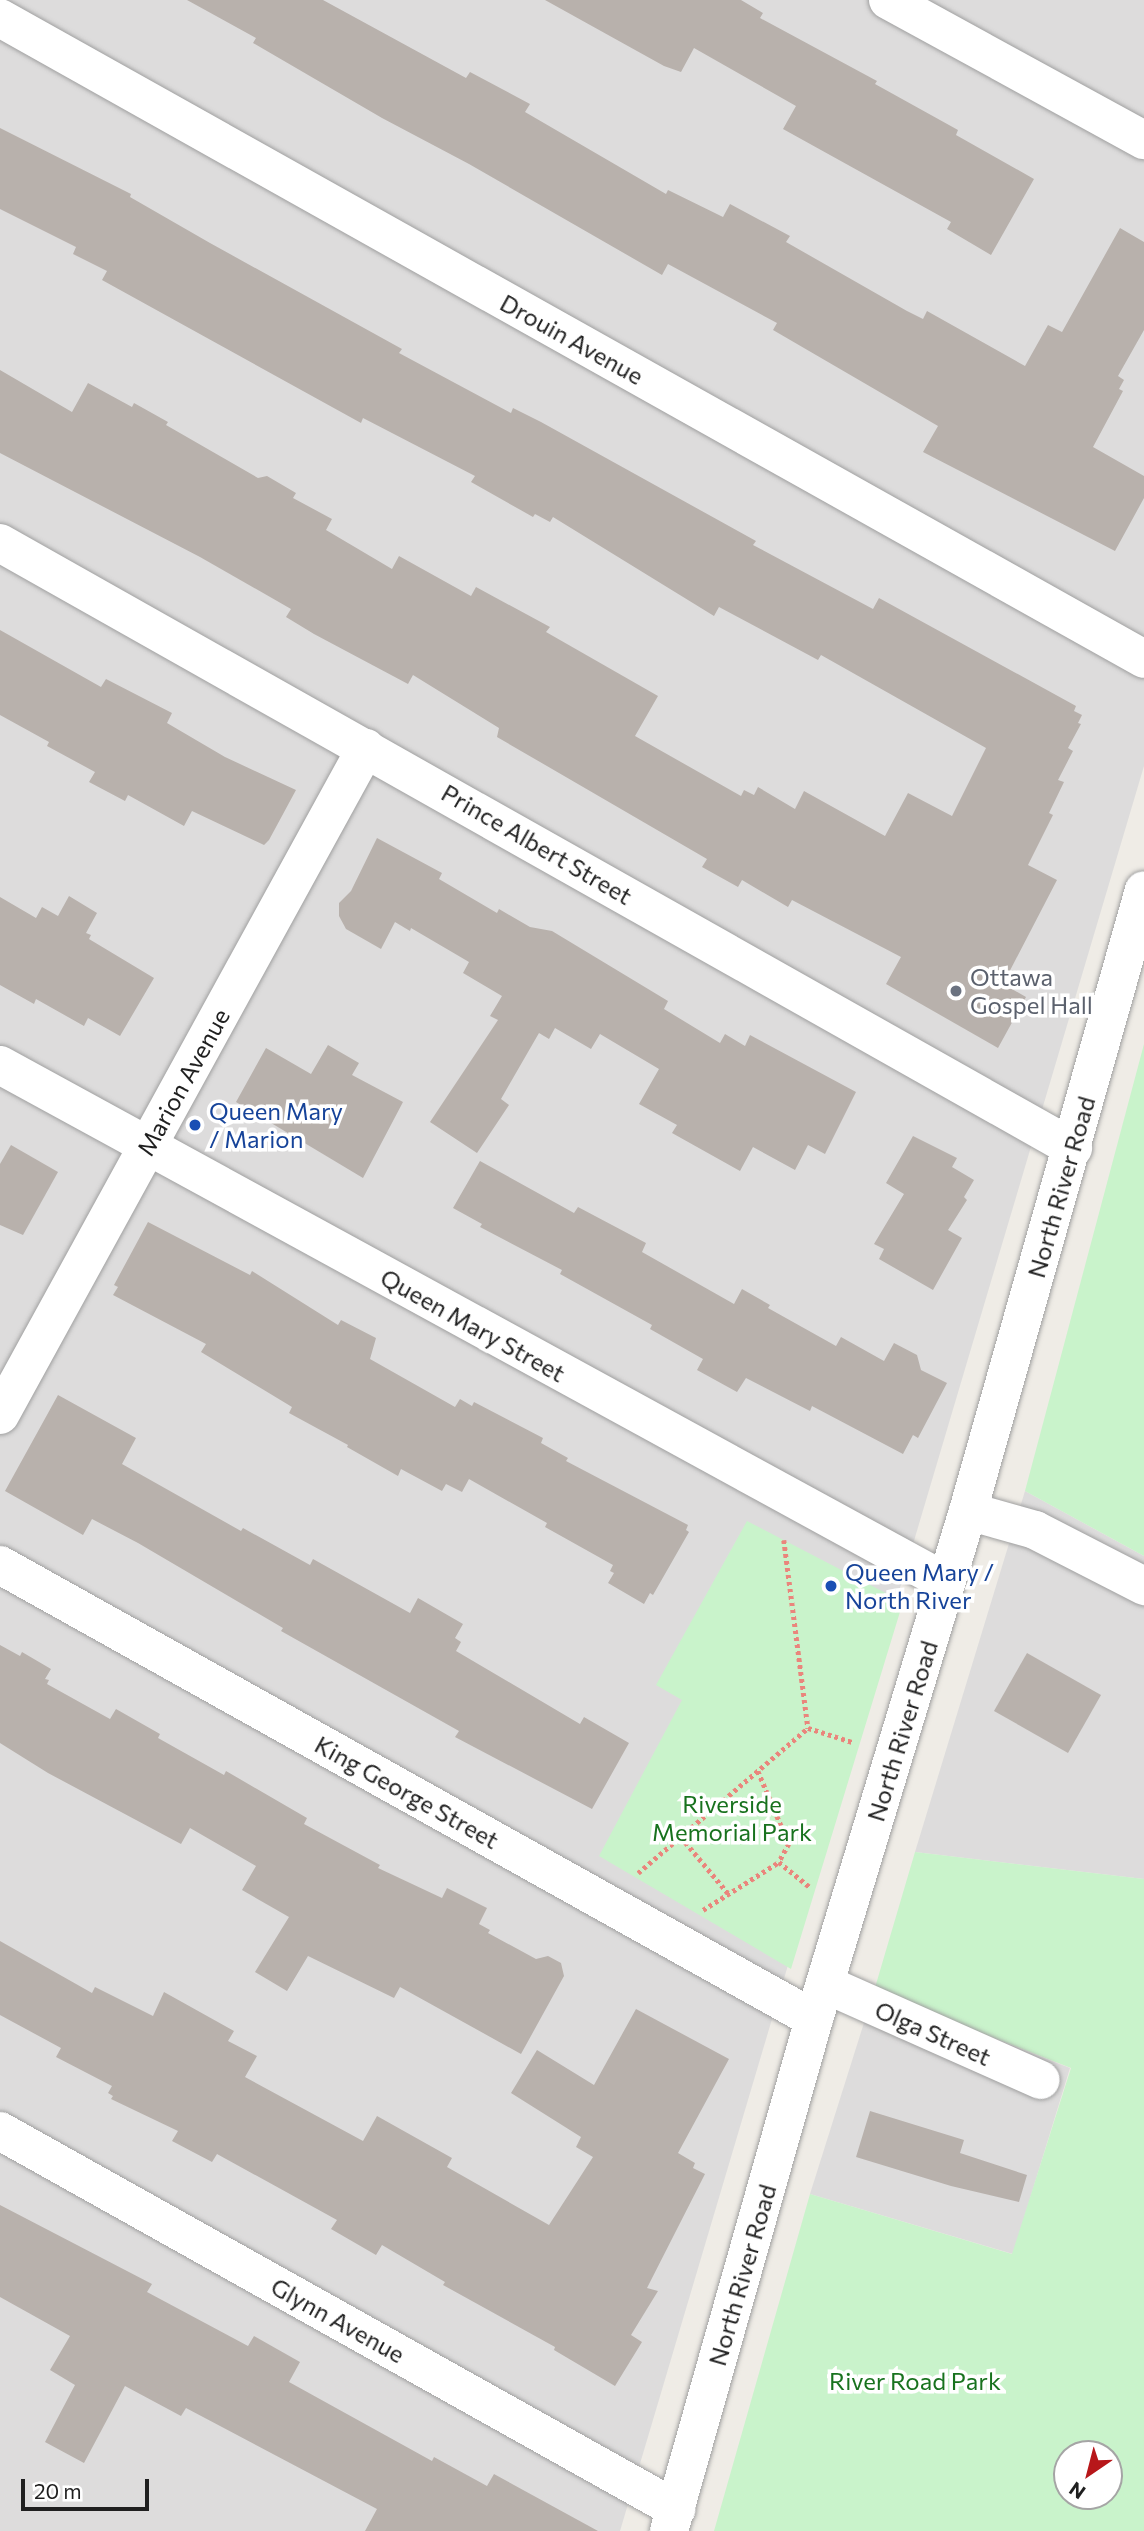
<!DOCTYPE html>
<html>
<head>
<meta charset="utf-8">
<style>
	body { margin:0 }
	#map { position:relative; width:1144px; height:2531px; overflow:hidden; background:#efece6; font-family:Commissioner,sans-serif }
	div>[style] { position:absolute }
	.residential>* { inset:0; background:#dddcdc }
	.park>* { inset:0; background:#c9f3cb }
	.building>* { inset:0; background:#b8b1ac }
	.path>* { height:4.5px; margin-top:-2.25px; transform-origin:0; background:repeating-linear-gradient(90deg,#ea857c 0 3.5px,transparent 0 7px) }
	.roads { filter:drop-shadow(0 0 2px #a0a0a0) drop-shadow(0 0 2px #a0a0a0) }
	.minor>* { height:38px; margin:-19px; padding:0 19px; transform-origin:19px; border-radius:19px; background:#fff }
	.dots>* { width:19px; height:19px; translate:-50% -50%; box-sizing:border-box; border:4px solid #fff; border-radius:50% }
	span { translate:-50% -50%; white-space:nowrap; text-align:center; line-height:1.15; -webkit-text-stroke:7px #fff; paint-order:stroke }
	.street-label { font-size:24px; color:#1f1f1f }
	.worship-label { font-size:24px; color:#5b616d }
	.left { translate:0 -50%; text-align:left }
	.transit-label { font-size:24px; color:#164399 }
	.park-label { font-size:24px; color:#18721e }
	.north { position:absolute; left:1053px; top:2440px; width:70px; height:70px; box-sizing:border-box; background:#fff; border:2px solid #a5a5a5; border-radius:50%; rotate:215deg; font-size:19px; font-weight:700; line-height:28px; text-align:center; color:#1f1f1f }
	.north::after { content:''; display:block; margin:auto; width:24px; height:32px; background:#b7171a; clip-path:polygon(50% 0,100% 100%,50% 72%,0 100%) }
	.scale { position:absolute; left:21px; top:2479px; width:128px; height:32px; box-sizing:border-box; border:4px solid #1f1f1f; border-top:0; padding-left:9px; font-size:21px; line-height:24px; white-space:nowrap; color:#1f1f1f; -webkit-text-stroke:5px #fff; paint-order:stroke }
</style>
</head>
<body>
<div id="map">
	<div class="residential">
		<i style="clip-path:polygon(0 0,1144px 0,1144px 766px,620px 2531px,0 2531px)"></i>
		<i style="clip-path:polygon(1025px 1491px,1144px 1556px,1144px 1879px,915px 1852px)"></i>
		<i style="clip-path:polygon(874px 1991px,1070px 2068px,1013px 2254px,810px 2194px)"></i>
	</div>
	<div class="park">
		<i style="clip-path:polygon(1144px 1044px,1144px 1556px,1025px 1491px)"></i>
		<i style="clip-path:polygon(747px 1521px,903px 1602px,791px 1969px,599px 1856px,682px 1700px,656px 1685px)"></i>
		<i style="clip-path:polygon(evenodd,915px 1852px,1144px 1879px,1144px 2531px,714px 2531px,810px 2194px,1012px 2254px,1071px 2068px,874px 1991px,915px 1852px,1067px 2454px,1109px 2454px,1109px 2496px,1067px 2496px,1067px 2454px)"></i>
	</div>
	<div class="building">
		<i style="clip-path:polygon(187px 0,323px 0,466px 78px,470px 72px,530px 104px,525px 112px,666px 194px,668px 190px,723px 217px,730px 204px,790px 236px,786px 242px,907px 311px,923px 319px,927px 311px,1025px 366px,1048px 325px,1062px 332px,1120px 228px,1144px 242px,1144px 330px,1118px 376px,1124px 380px,1119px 389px,1123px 391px,1093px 447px,1144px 476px,1144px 498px,1115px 551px,923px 452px,938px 426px,773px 330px,777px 323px,668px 264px,662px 275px,469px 164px,382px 118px,253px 43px,256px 38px)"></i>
		<i style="clip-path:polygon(545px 0,741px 0,763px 13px,760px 18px,877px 81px,875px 84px,958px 130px,956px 135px,1034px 179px,991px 255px,947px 229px,951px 222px,783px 129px,796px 106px,694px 48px,681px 72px,664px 66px)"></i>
		<i style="clip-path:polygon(0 128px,131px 194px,130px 197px,210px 243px,402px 349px,399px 353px,511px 413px,513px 408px,541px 422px,756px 541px,753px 545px,873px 609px,879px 598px,1076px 706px,1074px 711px,1082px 715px,1078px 723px,1081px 724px,1068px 748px,1073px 751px,1058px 780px,1064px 782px,1049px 813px,1053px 815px,1028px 865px,1057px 880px,1003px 984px,1026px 997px,998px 1048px,886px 984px,901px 957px,792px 900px,788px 907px,742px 880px,738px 887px,702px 867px,707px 859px,497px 737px,499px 728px,413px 675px,408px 684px,314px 634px,286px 617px,291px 609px,200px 557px,0 453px,0 370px,72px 412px,88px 383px,132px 407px,134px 403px,168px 422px,166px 425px,258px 478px,267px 476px,296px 493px,293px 498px,332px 519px,326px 530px,392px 569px,399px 556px,471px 596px,476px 587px,550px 627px,546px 632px,658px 696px,635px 736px,741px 796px,744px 790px,754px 795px,758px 787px,795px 809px,804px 791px,885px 836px,908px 793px,952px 816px,986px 748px,821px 655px,818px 660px,719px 607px,714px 616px,553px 517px,550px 522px,535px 514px,533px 517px,471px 482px,475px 476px,363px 418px,361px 423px,102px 280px,107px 271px,73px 254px,76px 247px,0 209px)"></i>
		<i style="clip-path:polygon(0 630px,101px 687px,106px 679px,172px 713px,167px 723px,225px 757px,296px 790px,269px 840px,264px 845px,192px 811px,184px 826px,128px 795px,125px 801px,89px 782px,95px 772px,47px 746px,49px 742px,0 715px)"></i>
		<i style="clip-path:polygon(377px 838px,442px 873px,439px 879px,497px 913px,499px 909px,530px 927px,552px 931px,668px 1001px,664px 1009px,720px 1043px,725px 1034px,745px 1046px,750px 1035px,856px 1092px,825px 1154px,808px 1145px,795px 1170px,753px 1147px,740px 1171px,672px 1133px,677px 1125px,639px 1104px,659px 1069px,600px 1034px,591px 1049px,555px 1028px,549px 1039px,539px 1033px,501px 1099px,509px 1105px,477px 1153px,430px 1122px,498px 1020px,490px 1016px,502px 996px,463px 973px,469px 962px,411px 928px,410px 931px,395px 922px,381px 949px,346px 929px,339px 916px,339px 903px,351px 891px)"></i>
		<i style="clip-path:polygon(69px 896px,97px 913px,86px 933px,91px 935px,89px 939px,154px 978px,120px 1036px,88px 1018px,84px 1026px,36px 999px,34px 1004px,0 985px,0 897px,36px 918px,42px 907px,58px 916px)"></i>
		<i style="clip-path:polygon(328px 1045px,359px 1063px,352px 1075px,403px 1102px,363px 1178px,236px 1102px,266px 1048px,311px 1074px)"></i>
		<i style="clip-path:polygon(913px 1136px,957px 1158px,952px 1167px,974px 1180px,964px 1197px,967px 1200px,948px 1230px,962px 1238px,933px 1290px,879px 1259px,884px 1249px,874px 1244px,904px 1194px,886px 1183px)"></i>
		<i style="clip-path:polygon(11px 1145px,58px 1172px,23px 1235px,0 1225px,0 1164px)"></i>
		<i style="clip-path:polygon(480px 1161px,574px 1213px,578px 1207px,646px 1243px,642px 1252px,734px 1304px,742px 1289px,770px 1305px,768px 1308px,836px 1346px,841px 1337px,884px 1361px,894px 1343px,917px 1355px,921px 1370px,947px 1383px,918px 1438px,913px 1435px,903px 1454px,812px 1406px,810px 1411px,746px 1378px,737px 1392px,697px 1370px,703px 1359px,650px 1329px,652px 1325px,560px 1274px,562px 1270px,480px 1227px,482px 1224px,453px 1208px)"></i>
		<i style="clip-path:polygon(148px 1222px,250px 1275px,252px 1271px,338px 1325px,341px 1320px,376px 1338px,370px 1359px,455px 1407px,460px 1399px,472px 1406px,474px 1402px,543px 1438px,541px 1443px,568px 1458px,566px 1461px,688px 1525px,686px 1530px,689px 1532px,653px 1595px,650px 1593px,644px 1604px,608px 1583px,614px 1573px,610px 1571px,613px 1565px,545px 1527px,547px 1523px,469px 1479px,462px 1492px,446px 1484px,442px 1491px,401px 1469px,398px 1476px,347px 1447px,348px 1445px,289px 1413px,292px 1407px,201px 1352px,206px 1344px,113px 1295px,118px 1287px,114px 1285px)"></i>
		<i style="clip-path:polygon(58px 1395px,136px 1438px,122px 1464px,241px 1531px,243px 1528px,310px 1565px,313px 1559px,410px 1613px,418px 1598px,463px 1624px,455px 1638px,461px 1642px,456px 1651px,580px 1724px,584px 1717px,629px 1743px,592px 1809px,455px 1737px,459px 1731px,281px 1631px,283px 1628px,138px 1543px,92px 1519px,83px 1535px,5px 1491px)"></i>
		<i style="clip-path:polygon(0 1645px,20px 1656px,22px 1652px,51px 1669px,45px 1679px,49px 1680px,47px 1684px,110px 1719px,116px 1709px,160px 1734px,158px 1738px,224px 1775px,226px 1771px,307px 1818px,304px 1824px,380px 1865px,378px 1868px,442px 1898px,447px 1888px,487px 1908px,479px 1924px,490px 1930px,488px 1933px,536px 1959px,548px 1956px,561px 1963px,564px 1976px,521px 2054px,400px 1987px,394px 1998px,308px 1956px,287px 1991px,255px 1972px,289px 1917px,242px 1890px,256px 1866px,190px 1828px,181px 1844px,48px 1773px,0 1743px)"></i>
		<i style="clip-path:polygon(1027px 1653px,1101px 1695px,1068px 1753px,994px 1711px)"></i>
		<i style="clip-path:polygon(0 1941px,92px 1993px,95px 1987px,153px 2016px,164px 1992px,234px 2031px,228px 2041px,257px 2056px,245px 2077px,363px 2141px,377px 2116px,452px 2158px,447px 2167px,549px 2225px,593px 2157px,576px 2147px,581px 2137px,511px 2093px,537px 2050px,594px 2085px,636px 2009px,729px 2059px,678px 2153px,695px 2163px,693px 2168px,705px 2174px,647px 2288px,658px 2291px,631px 2335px,642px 2342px,615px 2386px,554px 2350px,555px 2347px,443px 2285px,445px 2282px,382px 2245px,376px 2255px,331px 2229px,337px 2220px,217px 2154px,212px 2162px,172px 2141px,178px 2131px,111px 2099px,113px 2096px,108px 2093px,112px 2086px,56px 2057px,61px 2048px,0 2015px)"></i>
		<i style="clip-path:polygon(870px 2111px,964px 2140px,960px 2153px,1027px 2175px,1019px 2202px,951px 2186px,856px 2157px)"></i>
		<i style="clip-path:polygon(0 2205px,152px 2284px,147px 2292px,248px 2346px,254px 2336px,300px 2362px,289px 2382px,432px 2461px,434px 2457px,487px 2486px,494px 2474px,598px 2531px,365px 2531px,377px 2509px,186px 2408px,181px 2416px,125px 2386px,84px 2463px,45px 2442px,75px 2385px,50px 2370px,70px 2336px,0 2297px)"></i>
	</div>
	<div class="path">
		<i style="left:784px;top:1540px;width:190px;rotate:82.7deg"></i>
		<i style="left:808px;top:1728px;width:46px;rotate:17.7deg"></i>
		<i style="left:758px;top:1771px;width:79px;rotate:67deg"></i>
		<i style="left:789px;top:1844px;width:21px;rotate:119deg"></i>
		<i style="left:681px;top:1837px;width:73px;rotate:50deg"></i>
		<i style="left:638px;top:1873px;width:223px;rotate:-40.5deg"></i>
		<i style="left:703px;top:1910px;width:90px;rotate:-32.3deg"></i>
		<i style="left:779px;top:1862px;width:41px;rotate:39.1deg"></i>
	</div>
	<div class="roads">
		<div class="minor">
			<i style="left:888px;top:0;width:292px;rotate:28.7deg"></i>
			<i style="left:0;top:18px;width:1311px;rotate:29.26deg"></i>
			<i style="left:0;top:543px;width:1232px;rotate:29.42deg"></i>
			<i style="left:0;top:1065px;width:1078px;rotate:28.66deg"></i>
			<i style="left:0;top:1415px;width:761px;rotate:-61.25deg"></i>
			<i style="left:968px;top:1511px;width:70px;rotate:15.8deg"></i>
			<i style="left:1035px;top:1530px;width:123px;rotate:27.2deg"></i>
			<i style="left:0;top:1565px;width:932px;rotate:29.15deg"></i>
			<i style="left:825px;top:1984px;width:236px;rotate:24deg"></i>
			<i style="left:0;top:2131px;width:775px;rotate:29.21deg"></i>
			<i style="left:669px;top:2531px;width:532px;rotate:-74.19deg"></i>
			<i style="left:814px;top:2019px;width:531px;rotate:-73.14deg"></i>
			<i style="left:968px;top:1511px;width:645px;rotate:-74.18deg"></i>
		</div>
	</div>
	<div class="dots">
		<i style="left:956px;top:991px;background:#6b7280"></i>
		<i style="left:195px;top:1125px;background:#1a4fb4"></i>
		<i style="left:831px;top:1586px;background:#1a4fb4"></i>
	</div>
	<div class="street-label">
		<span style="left:572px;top:339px;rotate:29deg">Drouin Avenue</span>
		<span style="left:537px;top:844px;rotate:30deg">Prince Albert Street</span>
		<span style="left:183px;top:1082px;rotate:-61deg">Marion Avenue</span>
		<span style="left:1061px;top:1187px;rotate:-74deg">North River Road</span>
		<span style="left:473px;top:1325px;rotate:29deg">Queen Mary Street</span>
		<span style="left:902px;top:1731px;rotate:-73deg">North River Road</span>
		<span style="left:407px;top:1792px;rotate:29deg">King George Street</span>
		<span style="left:933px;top:2033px;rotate:24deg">Olga Street</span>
		<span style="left:742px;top:2275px;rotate:-74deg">North River Road</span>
		<span style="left:338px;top:2320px;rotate:29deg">Glynn Avenue</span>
	</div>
	<div class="worship-label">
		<span class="left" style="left:970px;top:991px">Ottawa<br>Gospel Hall</span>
	</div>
	<div class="transit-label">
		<span class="left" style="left:209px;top:1125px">Queen Mary<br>/ Marion</span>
		<span class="left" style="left:845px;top:1586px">Queen Mary /<br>North River</span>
	</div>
	<div class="park-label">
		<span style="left:732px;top:1818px">Riverside<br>Memorial Park</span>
		<span style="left:915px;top:2381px">River Road Park</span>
	</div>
	<div class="north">N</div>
	<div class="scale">20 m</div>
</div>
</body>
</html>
